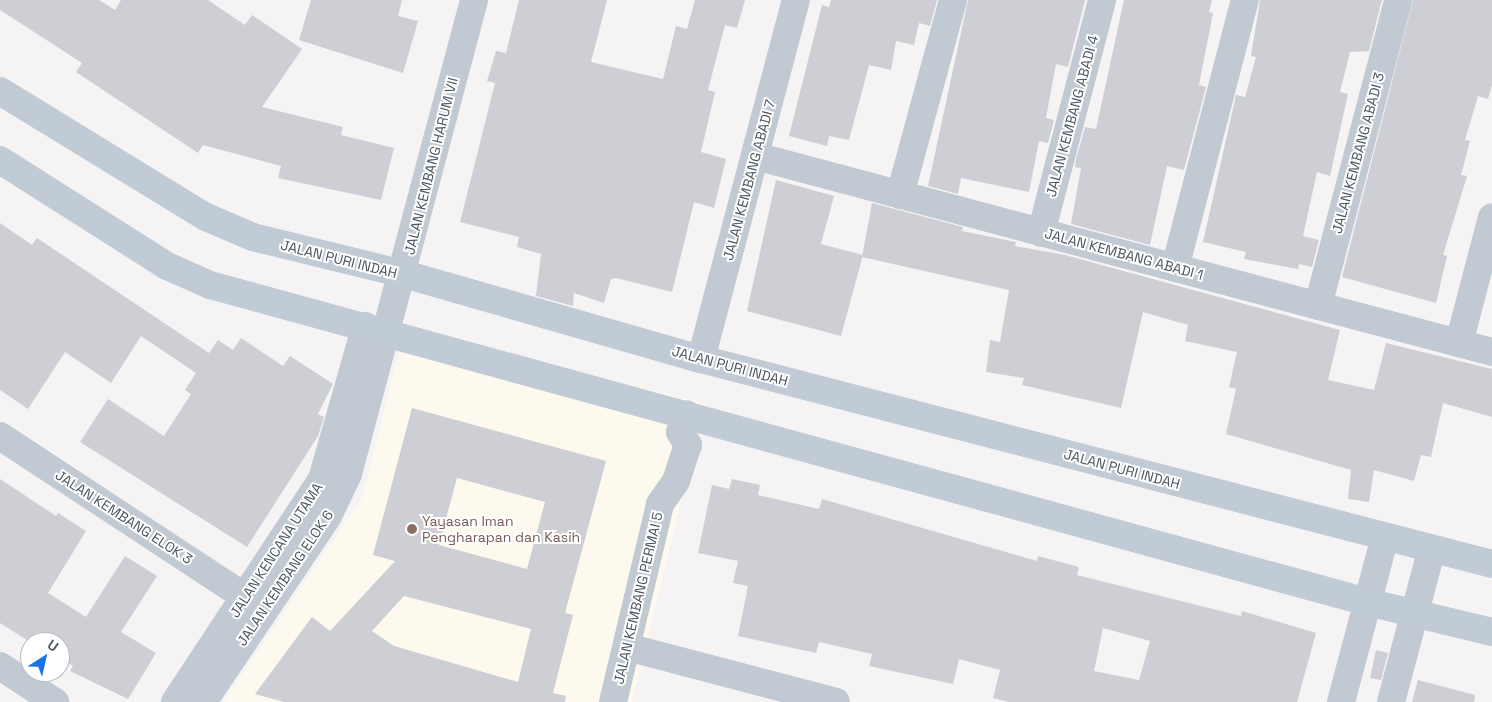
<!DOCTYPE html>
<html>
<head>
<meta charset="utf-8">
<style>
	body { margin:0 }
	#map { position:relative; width:1492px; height:702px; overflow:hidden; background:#f5f3f3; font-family:"Space Grotesk",sans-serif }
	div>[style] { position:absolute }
	.commercial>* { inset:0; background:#fdf9ef }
	.building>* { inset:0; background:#cdcfd5 }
	.street>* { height:28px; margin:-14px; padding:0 14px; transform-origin:14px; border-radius:14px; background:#c1cad2 }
	.secondary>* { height:28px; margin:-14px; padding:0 14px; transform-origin:14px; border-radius:14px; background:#c1cbd6 }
	.dots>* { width:14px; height:14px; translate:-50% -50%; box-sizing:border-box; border:2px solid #fff; border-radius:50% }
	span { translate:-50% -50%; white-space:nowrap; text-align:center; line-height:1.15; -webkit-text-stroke:4px #fff; paint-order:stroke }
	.street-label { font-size:14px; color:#4a5661 }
	.education-label { font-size:14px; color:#785e54 }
	.left { translate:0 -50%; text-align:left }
	.north { position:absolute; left:20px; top:632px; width:50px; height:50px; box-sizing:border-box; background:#fff; border:1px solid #b7bbc0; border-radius:50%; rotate:35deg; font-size:14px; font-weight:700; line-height:20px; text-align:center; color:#4a5661 }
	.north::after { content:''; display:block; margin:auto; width:18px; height:22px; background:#1a73e8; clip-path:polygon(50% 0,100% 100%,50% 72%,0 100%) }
</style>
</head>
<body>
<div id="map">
	<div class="commercial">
		<i style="clip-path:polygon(405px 328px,705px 404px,632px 702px,223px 702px,362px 498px)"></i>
	</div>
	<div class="building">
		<i style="clip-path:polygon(0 0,99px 0,115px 10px,121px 0,208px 0,245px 25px,252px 15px,302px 49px,262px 107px,343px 127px,341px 135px,394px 148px,381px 200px,278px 178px,281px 166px,203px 145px,198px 153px,76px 72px,82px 63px,0 10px)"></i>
		<i style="clip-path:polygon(311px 0,402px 0,398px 16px,418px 21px,403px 73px,299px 40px)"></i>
		<i style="clip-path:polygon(519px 0,607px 0,591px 62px,663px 79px,676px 26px,687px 29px,695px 0,745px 0,737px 28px,725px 25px,708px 90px,715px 92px,701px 152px,726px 159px,714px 208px,694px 202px,672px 292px,616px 278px,611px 279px,604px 303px,574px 293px,573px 306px,536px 296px,541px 254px,517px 247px,519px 237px,460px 222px,495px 83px,487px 81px,496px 51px,506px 53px)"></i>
		<i style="clip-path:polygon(831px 0,937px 0,930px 26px,919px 23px,914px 45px,896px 41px,891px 70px,869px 65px,849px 140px,829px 136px,827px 146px,789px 136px,822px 5px,829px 7px)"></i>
		<i style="clip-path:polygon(968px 0,1085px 0,1068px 67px,1056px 64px,1046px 118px,1054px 120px,1048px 143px,1039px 141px,1029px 192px,961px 178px,958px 194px,928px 186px)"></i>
		<i style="clip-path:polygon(1124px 0,1212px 0,1209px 12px,1213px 13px,1199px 85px,1206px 87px,1184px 170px,1167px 166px,1150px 245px,1071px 224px,1081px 168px,1075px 167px,1076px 159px,1085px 127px,1096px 129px)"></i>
		<i style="clip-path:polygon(1260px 0,1382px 0,1369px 51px,1350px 52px,1340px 92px,1348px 94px,1330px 176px,1317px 172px,1303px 236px,1319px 240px,1312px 267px,1299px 264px,1298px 269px,1244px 259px,1246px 252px,1203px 242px,1236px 95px,1245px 97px,1256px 57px,1251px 56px)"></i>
		<i style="clip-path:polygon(1413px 0,1492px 0,1492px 85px,1488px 99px,1478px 96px,1465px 140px,1470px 141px,1461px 175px,1467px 176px,1443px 255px,1447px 256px,1436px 303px,1342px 277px)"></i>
		<i style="clip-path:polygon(776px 180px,834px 196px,821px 244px,863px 255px,841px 336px,747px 311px)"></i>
		<i style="clip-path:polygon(872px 203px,963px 227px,962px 231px,1016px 242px,1015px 246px,1065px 255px,1340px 330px,1328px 380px,1374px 390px,1386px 343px,1492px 369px,1492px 417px,1443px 403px,1431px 457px,1421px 455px,1414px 481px,1374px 470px,1369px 502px,1348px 499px,1351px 470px,1226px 434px,1236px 389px,1229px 387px,1237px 352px,1185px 341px,1188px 325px,1143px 312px,1121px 408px,1022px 385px,1024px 378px,986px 372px,990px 340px,1000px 342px,1009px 290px,862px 257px)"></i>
		<i style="clip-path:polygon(0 223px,32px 245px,37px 238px,209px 353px,218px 340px,233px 350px,241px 338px,283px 366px,290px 356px,333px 384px,318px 414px,324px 417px,318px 436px,247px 547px,80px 442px,108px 399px,164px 436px,191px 394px,185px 390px,196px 373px,141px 336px,111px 383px,65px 352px,28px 409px,0 390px)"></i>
		<i style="clip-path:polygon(evenodd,412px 408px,606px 461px,565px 613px,573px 615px,553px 693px,566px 696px,565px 702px,284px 702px,255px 694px,312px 617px,330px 631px,395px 561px,373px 555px,412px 408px,457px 478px,545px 502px,527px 569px,439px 545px,457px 478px,412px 408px,404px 596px,531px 629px,518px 682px,394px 646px,372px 631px,404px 596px)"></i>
		<i style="clip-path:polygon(0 479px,56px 516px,58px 513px,86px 531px,48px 593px,86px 617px,125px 556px,157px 576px,121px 632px,156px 653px,128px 699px,70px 671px,73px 666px,60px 658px,60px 642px,30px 642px,0 623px)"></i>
		<i style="clip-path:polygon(evenodd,732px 479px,760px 485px,758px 495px,819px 509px,822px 499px,1037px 561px,1038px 556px,1079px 567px,1077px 575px,1241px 616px,1242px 611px,1316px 633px,1297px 702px,1009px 702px,993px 698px,1000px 670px,959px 659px,953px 684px,869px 666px,872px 654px,819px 642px,816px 653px,738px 636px,748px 586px,733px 583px,738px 561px,698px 553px,712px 485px,729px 489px,732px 479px,1103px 628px,1150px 641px,1139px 680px,1094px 671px,1103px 628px)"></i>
		<i style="clip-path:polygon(1376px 650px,1388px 653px,1381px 680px,1370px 678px)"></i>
		<i style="clip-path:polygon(1418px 680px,1475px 695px,1474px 702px,1412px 702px)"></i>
	</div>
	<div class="street">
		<i style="left:755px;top:156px;width:763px;rotate:14.89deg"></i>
		<i style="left:900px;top:195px;width:202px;rotate:-74.8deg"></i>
		<i style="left:1041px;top:233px;width:241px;rotate:-75.3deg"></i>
		<i style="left:1175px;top:268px;width:277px;rotate:-75.4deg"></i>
		<i style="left:1318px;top:306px;width:316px;rotate:-75.3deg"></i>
		<i style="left:1459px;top:343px;width:130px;rotate:-75.3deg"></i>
		<i style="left:701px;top:359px;width:371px;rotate:-75.2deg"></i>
		<i style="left:0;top:436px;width:295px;rotate:33.3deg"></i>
		<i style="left:627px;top:647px;width:216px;rotate:14.7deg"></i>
		<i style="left:0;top:666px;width:66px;rotate:33.2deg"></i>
		<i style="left:175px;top:702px;width:267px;rotate:-56.6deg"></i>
		<i style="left:322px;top:479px;width:159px;rotate:-74deg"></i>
		<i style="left:203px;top:702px;width:224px;rotate:-56.1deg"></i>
		<i style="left:328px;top:516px;width:47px;rotate:-64.5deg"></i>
		<i style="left:348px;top:474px;width:490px;rotate:-75.1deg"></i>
		<i style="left:613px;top:702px;width:204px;rotate:-76.6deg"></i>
		<i style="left:660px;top:504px;width:28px;rotate:-55deg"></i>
		<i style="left:676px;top:481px;width:38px;rotate:-72deg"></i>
		<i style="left:688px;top:445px;width:15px;rotate:-122deg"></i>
		<i style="left:680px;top:432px;width:19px;rotate:-69deg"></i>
		<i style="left:1341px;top:702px;width:171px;rotate:-75.1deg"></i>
		<i style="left:1391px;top:702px;width:159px;rotate:-75.1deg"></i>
	</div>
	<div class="secondary">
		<i style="left:0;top:91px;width:241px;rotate:31.5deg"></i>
		<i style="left:206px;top:217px;width:51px;rotate:23.1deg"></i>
		<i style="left:253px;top:237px;width:155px;rotate:13.8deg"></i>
		<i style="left:404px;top:274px;width:309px;rotate:16deg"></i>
		<i style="left:701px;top:359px;width:817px;rotate:14.53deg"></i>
		<i style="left:0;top:160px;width:198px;rotate:32.4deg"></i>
		<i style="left:167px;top:266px;width:47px;rotate:23.8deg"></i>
		<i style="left:210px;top:285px;width:1200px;rotate:15.32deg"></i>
		<i style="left:1367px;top:602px;width:129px;rotate:13.5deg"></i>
	</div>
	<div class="dots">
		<i style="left:412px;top:529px;background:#8d6e63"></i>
	</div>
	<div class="street-label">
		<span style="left:1072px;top:116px;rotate:-75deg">JALAN KEMBANG ABADI 4</span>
		<span style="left:1358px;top:153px;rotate:-75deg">JALAN KEMBANG ABADI 3</span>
		<span style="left:431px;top:166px;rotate:-76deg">JALAN KEMBANG HARUM VII</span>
		<span style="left:749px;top:180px;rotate:-75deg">JALAN KEMBANG ABADI 7</span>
		<span style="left:1124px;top:254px;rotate:15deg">JALAN KEMBANG ABADI 1</span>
		<span style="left:339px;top:259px;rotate:14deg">JALAN PURI INDAH</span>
		<span style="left:730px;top:366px;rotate:15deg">JALAN PURI INDAH</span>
		<span style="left:1122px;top:469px;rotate:15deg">JALAN PURI INDAH</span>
		<span style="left:124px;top:517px;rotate:33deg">JALAN KEMBANG ELOK 3</span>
		<span style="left:276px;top:550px;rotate:-57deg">JALAN KENCANA UTAMA</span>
		<span style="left:285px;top:578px;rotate:-56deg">JALAN KEMBANG ELOK 6</span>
		<span style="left:638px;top:598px;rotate:-77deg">JALAN KEMBANG PERMAI 5</span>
	</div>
	<div class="education-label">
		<span class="left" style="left:422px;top:529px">Yayasan Iman<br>Pengharapan dan Kasih</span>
	</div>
	<div class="north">U</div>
</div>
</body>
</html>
